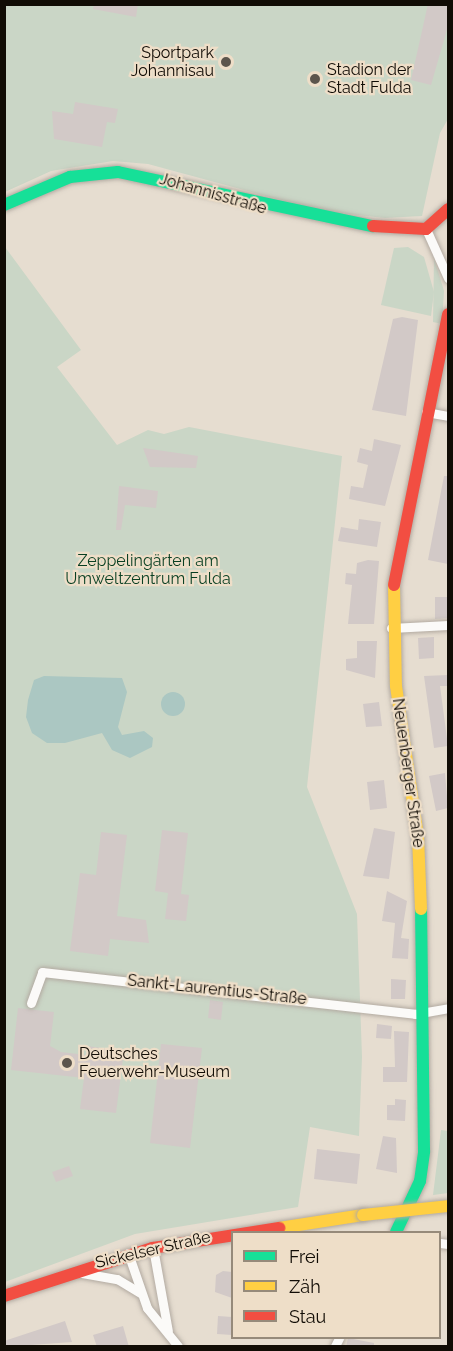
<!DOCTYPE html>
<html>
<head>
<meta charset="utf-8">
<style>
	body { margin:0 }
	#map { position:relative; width:453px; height:1351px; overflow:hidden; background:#e6ddd0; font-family:Raleway,sans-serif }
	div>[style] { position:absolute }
	.green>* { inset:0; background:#cad6c6 }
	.water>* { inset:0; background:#abc7c2 }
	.round { border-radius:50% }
	.building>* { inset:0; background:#d2c9c7 }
	.roads { filter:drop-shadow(0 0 2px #b2aaa1) drop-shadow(0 0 2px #b2aaa1) }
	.street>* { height:9px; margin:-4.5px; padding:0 4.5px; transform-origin:4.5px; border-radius:4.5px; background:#fbfaf8 }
	.fast>* { height:12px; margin:-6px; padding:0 6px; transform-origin:6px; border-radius:6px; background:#16e098 }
	.slow>* { height:12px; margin:-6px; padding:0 6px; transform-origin:6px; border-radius:6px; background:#ffcf43 }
	.jam>* { height:12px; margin:-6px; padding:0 6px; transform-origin:6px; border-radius:6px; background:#f24e42 }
	.bridges { filter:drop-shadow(0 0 2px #b2aaa1) drop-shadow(0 0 2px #b2aaa1) }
	.slow-bridge>* { height:12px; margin:-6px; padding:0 6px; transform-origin:6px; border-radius:6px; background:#ffcf43 }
	.dots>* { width:16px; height:16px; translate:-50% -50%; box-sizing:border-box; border:3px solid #eedec8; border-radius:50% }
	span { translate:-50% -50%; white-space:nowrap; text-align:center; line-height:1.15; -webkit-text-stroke:4.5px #eedec8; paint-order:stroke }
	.poi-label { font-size:16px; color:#110c05 }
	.right { translate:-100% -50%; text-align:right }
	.left { translate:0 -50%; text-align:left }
	.street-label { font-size:16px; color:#110c05 }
	.park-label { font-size:16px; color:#083f22 }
	.frame { position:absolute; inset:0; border:6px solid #110c05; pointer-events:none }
	.legend { position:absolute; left:231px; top:1231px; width:210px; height:108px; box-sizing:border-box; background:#eedec8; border:2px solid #968a7a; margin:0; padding:8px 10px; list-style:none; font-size:18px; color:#110c05 }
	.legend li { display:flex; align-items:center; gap:12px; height:30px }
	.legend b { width:30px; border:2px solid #968a7a }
</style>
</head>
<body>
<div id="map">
	<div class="green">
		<i style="clip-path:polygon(5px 5px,448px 5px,448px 119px,440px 133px,422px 216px,385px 218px,322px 211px,148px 164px,113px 161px,51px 171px,5px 192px)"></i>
		<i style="clip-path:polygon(5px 247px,81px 350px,57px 367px,117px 445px,148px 430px,164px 434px,189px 427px,342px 456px,307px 787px,357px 914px,362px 1057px,359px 1136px,310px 1127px,298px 1207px,135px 1234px,5px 1282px)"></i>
		<i style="clip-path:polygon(394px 248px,408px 247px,424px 257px,434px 292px,431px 316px,381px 305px)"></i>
		<i style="clip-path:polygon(434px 258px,444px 291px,442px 324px,433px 322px)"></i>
		<i style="clip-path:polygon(441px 1130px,448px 1131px,448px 1193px,433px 1195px)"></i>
	</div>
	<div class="water">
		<i style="clip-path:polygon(44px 676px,122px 678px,127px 692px,118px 727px,122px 735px,144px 731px,153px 738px,152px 747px,130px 758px,112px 750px,102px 733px,65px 743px,47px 743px,32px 733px,26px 717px,28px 700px,34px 680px)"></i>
		<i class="round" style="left:161px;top:692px;width:24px;height:24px"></i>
	</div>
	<div class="building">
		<i style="clip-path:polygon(94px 4px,138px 4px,136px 17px,93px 9px)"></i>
		<i style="clip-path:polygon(428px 4px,448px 4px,448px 26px,431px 85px,411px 80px)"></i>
		<i style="clip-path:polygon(75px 102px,118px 109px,115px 123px,107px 122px,102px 147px,54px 139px,52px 111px,73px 114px)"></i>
		<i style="clip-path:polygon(402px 317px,418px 320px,406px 416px,372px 410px,393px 319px)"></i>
		<i style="clip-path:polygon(374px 439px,401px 445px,385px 506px,349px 499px,351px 486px,363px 488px,368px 465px,357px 462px,360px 448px,372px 451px)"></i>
		<i style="clip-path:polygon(143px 448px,198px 456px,196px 468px,150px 467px)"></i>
		<i style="clip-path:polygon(444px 476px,448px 476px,448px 564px,428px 560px)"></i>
		<i style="clip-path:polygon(119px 486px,158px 491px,156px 508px,125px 505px,121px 530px,116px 530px)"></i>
		<i style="clip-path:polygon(359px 519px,381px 522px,377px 547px,338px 541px,341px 527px,358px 530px)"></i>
		<i style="clip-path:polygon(368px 560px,379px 561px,374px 624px,348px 624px,352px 585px,345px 584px,346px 573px,356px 574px,357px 563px)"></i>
		<i style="clip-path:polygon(435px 597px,448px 597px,448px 618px,435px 619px)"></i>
		<i style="clip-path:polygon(434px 637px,434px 658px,419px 659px,418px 638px)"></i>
		<i style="clip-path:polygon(357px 641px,377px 641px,375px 678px,346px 670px,346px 659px,357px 658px)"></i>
		<i style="clip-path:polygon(448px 675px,448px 686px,440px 686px,448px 746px,434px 748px,424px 676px)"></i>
		<i style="clip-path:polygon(379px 702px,382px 726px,366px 727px,363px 704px)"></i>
		<i style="clip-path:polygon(445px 773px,448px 808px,436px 811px,429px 776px)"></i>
		<i style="clip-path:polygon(384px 780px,387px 808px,370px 810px,367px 782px)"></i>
		<i style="clip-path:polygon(374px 828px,395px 832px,389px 879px,363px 876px)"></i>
		<i style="clip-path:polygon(162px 830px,188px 833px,181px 894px,189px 895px,186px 921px,165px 919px,168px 893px,155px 891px)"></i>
		<i style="clip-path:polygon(101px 832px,127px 835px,117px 916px,146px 920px,149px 943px,110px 939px,108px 956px,70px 951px,80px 873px,96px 875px)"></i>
		<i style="clip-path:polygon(387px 891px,407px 901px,401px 938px,409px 939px,408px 959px,392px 958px,395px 923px,382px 921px)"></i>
		<i style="clip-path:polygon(391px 979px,406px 980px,405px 999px,391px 999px)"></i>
		<i style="clip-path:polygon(210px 1000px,223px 1002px,221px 1020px,208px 1018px)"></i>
		<i style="clip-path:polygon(18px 1008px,54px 1012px,50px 1046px,61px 1052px,86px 1055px,87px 1046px,124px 1051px,116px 1113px,80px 1109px,84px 1078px,11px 1070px)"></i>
		<i style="clip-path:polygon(377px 1024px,392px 1026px,391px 1039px,376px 1038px)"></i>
		<i style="clip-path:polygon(394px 1031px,409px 1032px,407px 1082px,383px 1082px,383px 1067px,395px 1067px)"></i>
		<i style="clip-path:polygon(161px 1044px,202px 1048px,190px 1148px,150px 1143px)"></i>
		<i style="clip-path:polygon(395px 1099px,406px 1100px,405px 1121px,387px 1120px,387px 1105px,395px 1105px)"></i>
		<i style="clip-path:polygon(383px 1136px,396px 1138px,397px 1173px,376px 1169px)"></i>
		<i style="clip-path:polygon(317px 1149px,360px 1154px,357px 1184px,314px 1179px)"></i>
		<i style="clip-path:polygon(69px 1166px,73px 1176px,56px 1182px,52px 1172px)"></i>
		<i style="clip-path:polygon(223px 1271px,232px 1272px,232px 1298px,215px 1292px,216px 1275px)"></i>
		<i style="clip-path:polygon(218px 1316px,232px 1317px,232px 1335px,217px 1334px)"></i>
		<i style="clip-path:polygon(65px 1321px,72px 1342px,4px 1347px,4px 1341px)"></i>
		<i style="clip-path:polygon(123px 1326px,129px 1347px,97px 1347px,93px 1335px)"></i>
		<i style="clip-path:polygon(348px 1338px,374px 1343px,374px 1347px,346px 1347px)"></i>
	</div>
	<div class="roads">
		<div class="street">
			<i style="left:426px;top:229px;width:54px;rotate:65.8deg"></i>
			<i style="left:426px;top:412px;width:22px;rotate:10deg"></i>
			<i style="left:391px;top:628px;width:57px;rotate:-3deg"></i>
			<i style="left:31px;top:1003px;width:33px;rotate:-70deg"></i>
			<i style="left:42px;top:972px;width:375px;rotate:6.4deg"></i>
			<i style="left:415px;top:1014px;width:34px;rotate:-10deg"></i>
			<i style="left:440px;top:1243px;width:8px;rotate:7deg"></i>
			<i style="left:153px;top:1248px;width:84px;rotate:79.8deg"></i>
			<i style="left:128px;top:1253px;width:58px;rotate:70.9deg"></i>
			<i style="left:147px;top:1308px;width:49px;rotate:50.8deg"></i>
			<i style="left:82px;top:1273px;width:36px;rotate:10deg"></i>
			<i style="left:117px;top:1279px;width:27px;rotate:31deg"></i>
			<i style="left:335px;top:1346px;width:9px;rotate:-63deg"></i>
		</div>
		<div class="fast">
			<i style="left:4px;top:205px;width:72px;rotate:-23deg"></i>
			<i style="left:70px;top:177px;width:48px;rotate:-5.9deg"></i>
			<i style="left:118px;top:172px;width:261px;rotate:12deg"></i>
			<i style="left:396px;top:1232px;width:56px;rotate:-64.8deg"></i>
			<i style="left:420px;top:1181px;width:30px;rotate:-82deg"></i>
			<i style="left:424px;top:1151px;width:242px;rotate:-90.7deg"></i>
		</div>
		<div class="slow">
			<i style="left:394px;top:585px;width:101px;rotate:88.9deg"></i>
			<i style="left:396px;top:686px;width:153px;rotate:81.7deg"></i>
			<i style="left:418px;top:837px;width:72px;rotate:87.6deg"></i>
			<i style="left:279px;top:1228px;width:85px;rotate:-8.8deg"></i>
		</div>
		<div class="jam">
			<i style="left:373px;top:226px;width:53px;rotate:3.2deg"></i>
			<i style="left:426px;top:229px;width:30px;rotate:-42deg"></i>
			<i style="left:394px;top:585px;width:276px;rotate:-78.7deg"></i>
			<i style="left:4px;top:1296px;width:157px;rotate:-17.9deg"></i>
			<i style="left:153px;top:1248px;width:128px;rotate:-9deg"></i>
		</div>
	</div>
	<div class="bridges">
		<div class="slow-bridge">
			<i style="left:363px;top:1215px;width:85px;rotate:-6deg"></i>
		</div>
	</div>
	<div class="dots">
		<i style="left:226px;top:62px;background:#5c554c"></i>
		<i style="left:315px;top:79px;background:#5c554c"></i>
		<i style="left:67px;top:1063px;background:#5c554c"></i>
	</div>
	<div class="poi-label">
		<span class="right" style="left:214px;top:62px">Sportpark<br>Johannisau</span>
		<span class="left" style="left:327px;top:79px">Stadion der<br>Stadt Fulda</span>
		<span class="left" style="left:79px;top:1063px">Deutsches<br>Feuerwehr-Museum</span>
	</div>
	<div class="street-label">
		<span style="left:213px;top:194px;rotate:16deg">Johannisstraße</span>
		<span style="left:408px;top:773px;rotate:82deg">Neuenberger Straße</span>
		<span style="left:217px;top:990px;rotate:6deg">Sankt-Laurentius-Straße</span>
		<span style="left:153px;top:1250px;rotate:-13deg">Sickelser Straße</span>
	</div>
	<div class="park-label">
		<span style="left:148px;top:570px">Zeppelingärten am<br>Umweltzentrum Fulda</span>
	</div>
	<div class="frame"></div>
	<ul class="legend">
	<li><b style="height:8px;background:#16e098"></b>Frei</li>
	<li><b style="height:8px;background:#ffcf43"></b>Zäh</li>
	<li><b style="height:8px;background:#f24e42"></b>Stau</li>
	</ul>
</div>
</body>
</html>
